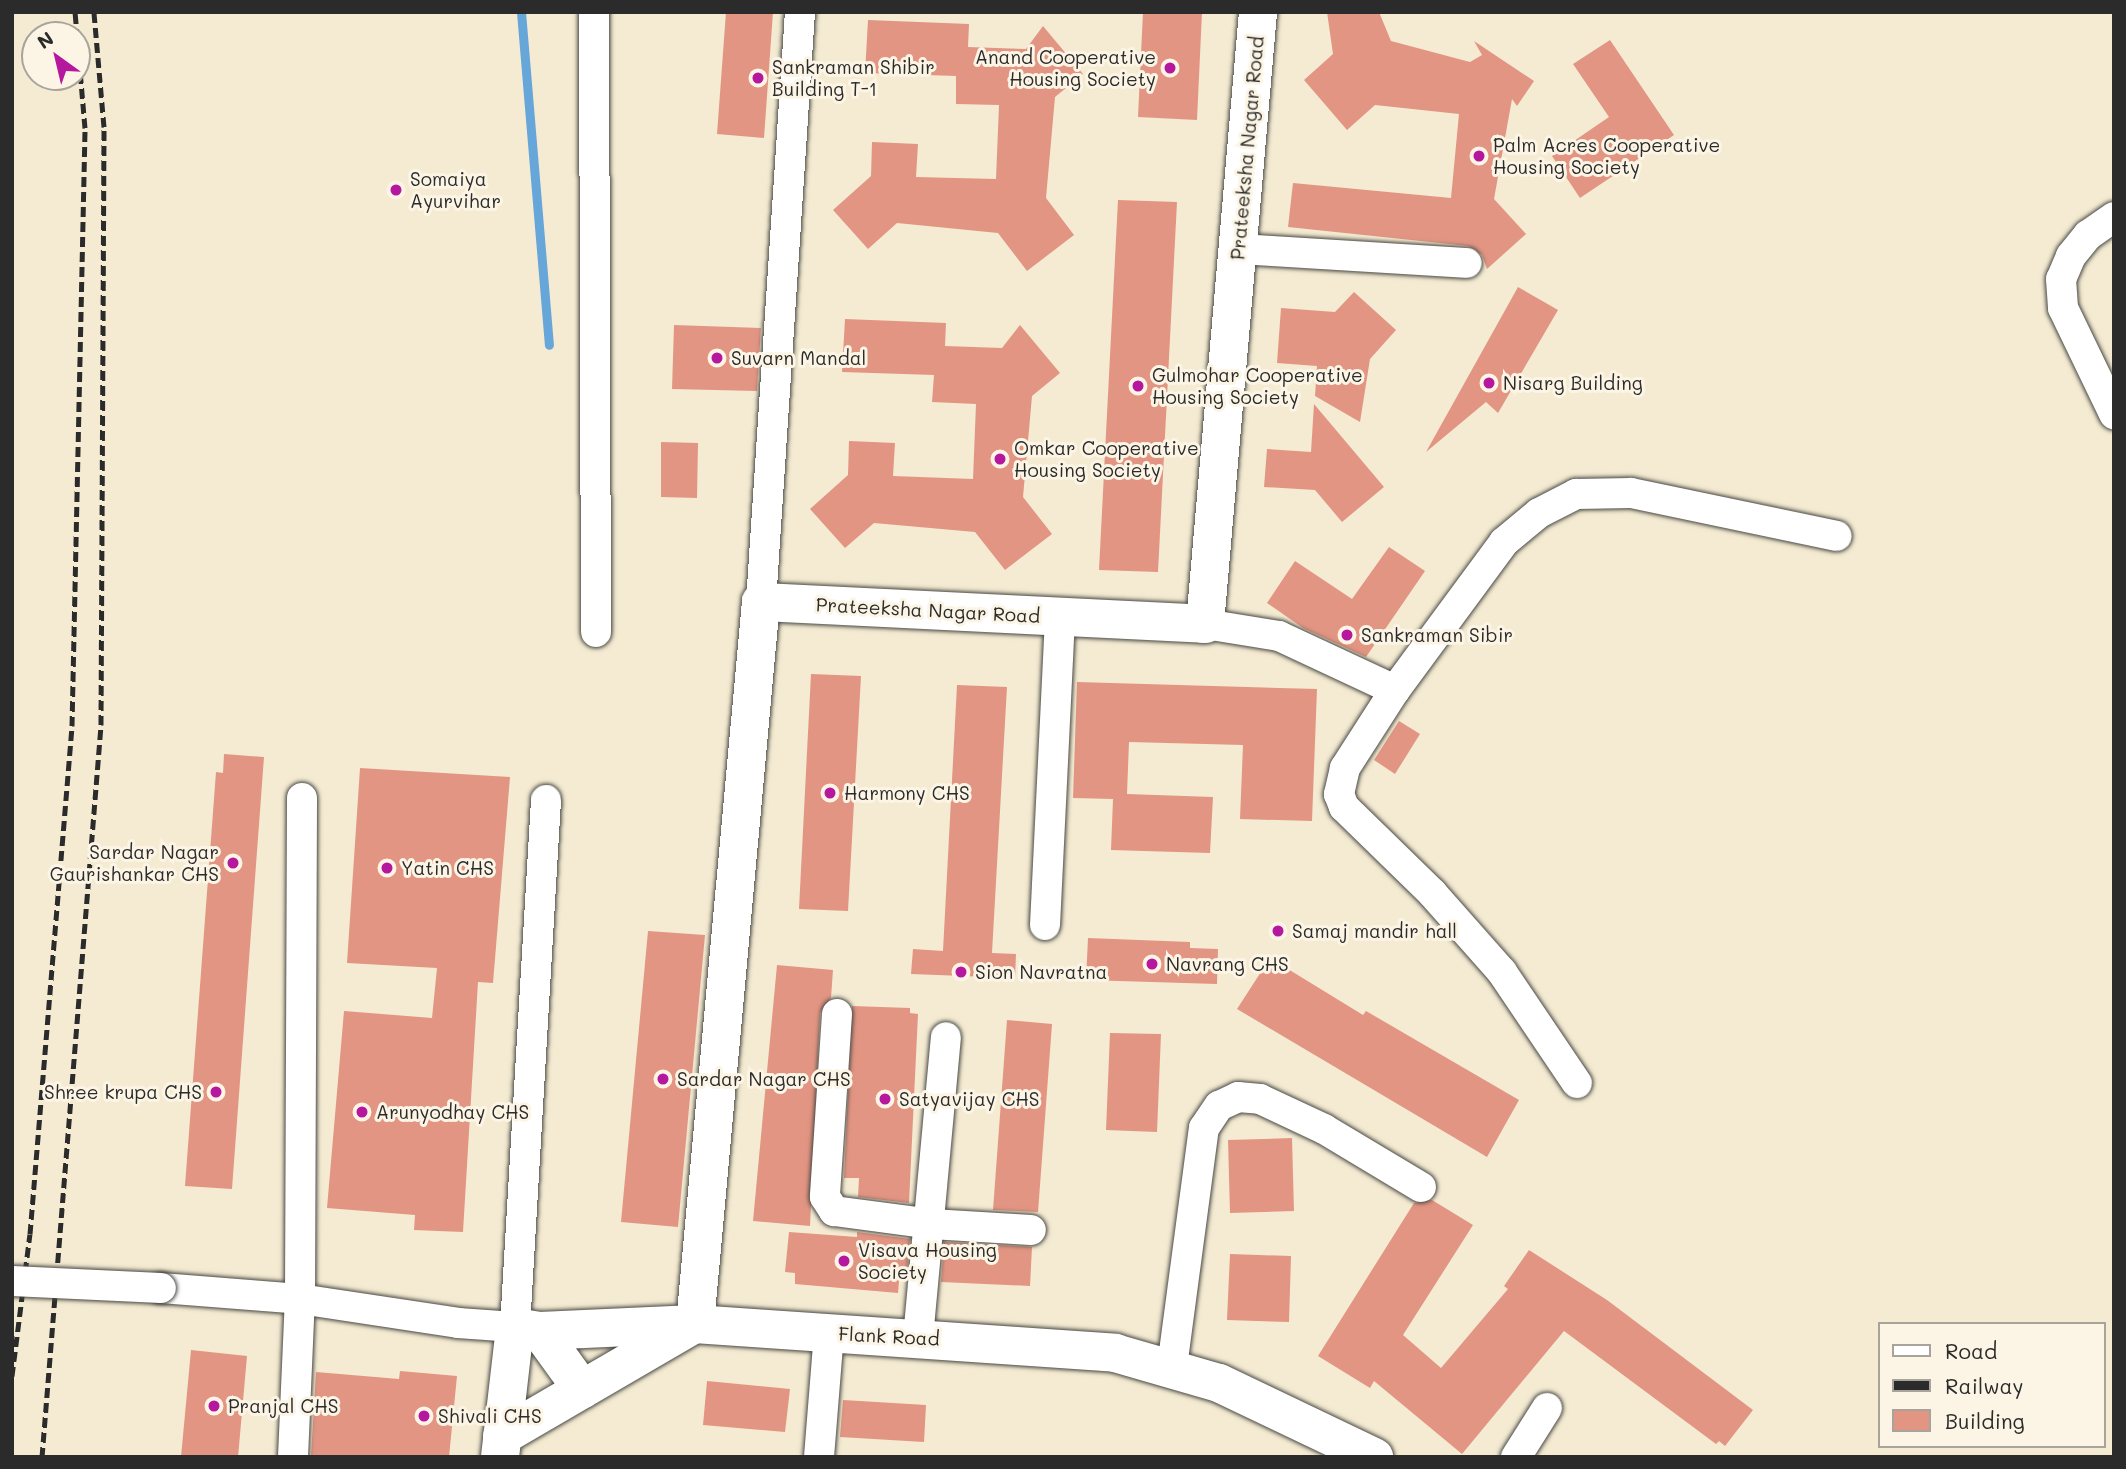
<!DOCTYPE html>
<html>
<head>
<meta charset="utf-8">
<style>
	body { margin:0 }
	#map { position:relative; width:2126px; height:1469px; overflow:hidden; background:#f4ebd2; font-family:Mali,sans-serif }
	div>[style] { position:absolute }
	.stream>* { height:9px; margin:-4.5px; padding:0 4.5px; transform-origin:4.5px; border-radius:4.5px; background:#66a6d9 }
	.building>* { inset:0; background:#e39583 }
	.roads { filter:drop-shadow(0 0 2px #494844) drop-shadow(0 0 2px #494844) }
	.street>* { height:30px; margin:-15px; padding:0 15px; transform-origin:15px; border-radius:15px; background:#fff }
	.secondary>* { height:38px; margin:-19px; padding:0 19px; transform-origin:19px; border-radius:19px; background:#fff }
	.rail>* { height:5px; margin-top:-2.5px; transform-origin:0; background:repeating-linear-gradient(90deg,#2b2b2b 0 10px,transparent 0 15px) }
	.bridges { filter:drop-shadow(0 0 2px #494844) drop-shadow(0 0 2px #494844) }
	.street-bridge>* { height:30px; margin:-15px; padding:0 15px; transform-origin:15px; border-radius:15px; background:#fff }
	.dots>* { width:19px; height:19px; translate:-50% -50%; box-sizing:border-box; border:4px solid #fcf5e5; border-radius:50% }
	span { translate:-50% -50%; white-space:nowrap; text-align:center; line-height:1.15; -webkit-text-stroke:6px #fcf5e5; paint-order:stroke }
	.poi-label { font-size:19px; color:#2b2b2b }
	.right { translate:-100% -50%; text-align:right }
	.left { translate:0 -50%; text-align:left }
	.street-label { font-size:19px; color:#2b2b2b }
	.frame { position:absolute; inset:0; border:14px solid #2b2b2b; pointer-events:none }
	.legend { position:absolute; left:1878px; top:1322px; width:228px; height:126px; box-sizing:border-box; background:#fcf5e5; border:2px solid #a8a49b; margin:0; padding:9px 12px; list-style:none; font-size:21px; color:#2b2b2b }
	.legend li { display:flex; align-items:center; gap:14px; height:35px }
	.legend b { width:35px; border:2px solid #a8a49b }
	.north { position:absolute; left:21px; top:21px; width:70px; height:70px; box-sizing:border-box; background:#fcf5e5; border:2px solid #a8a49b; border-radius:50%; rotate:326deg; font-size:19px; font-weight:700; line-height:28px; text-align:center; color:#2b2b2b }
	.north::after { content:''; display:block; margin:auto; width:24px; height:32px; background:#b5179e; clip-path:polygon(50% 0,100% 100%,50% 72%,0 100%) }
</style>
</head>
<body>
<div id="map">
	<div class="stream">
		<i style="left:521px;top:12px;width:334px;rotate:85.2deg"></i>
	</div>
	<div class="building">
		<i style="clip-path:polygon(726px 12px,773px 12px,764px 138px,717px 134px)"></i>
		<i style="clip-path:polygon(1143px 12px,1202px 12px,1197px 120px,1138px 117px)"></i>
		<i style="clip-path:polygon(1327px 12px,1379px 12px,1391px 41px,1470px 62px,1482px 55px,1474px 41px,1534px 81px,1517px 106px,1512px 99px,1494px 199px,1526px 234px,1487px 269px,1482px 255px,1468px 246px,1288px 227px,1293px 183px,1451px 198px,1459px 114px,1375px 105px,1347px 130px,1304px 80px,1333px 54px)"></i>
		<i style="clip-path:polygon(868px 20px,969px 24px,968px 47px,1026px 49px,1043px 26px,1083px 74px,1055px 97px,1046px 198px,1074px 235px,1027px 271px,998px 233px,897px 223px,868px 249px,833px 210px,871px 176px,872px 142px,918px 144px,916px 177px,996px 179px,999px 105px,956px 104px,956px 76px,865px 73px)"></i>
		<i style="clip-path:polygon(1610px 40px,1674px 135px,1580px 198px,1552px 156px,1609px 117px,1573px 64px)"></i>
		<i style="clip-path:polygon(1118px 200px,1177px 202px,1158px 572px,1099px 570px)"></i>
		<i style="clip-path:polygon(1518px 287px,1558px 310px,1498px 413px,1486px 402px,1426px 452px)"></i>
		<i style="clip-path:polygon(1354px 292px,1396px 330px,1370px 359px,1360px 422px,1315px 396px,1317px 366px,1277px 363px,1281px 308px,1335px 312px)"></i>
		<i style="clip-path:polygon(845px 319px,946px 323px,945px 346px,1002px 348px,1020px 325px,1060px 373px,1032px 396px,1023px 497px,1052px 534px,1005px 570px,975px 532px,874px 523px,845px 548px,810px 509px,848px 475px,849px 441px,895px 443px,893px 476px,973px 479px,976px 404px,932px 402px,934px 375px,842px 372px)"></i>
		<i style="clip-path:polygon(674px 325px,761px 328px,757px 391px,672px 389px)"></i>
		<i style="clip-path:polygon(1314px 404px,1384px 487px,1342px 522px,1315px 490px,1264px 487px,1267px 449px,1311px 452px)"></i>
		<i style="clip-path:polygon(661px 442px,698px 443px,697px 498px,661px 497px)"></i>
		<i style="clip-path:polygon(1389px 547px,1425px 571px,1366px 657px,1303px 628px,1267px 603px,1295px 561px,1352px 599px)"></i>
		<i style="clip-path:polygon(811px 674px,861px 676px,848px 911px,799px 909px)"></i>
		<i style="clip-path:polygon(1077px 682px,1317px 689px,1312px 821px,1240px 819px,1243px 745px,1129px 742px,1127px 794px,1213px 797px,1210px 853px,1111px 850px,1113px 799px,1073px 798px)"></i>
		<i style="clip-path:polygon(957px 685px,1007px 687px,992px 953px,1016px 954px,1015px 978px,911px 974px,913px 949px,943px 951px)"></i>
		<i style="clip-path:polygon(1399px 721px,1420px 734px,1395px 774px,1374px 760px)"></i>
		<i style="clip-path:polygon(224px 754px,264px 757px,232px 1189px,185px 1186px,216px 772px,223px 773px)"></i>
		<i style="clip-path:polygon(360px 768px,510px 777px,493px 983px,478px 982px,463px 1232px,414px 1230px,415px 1215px,327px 1208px,344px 1011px,432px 1018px,437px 968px,347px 963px)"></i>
		<i style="clip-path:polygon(648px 931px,705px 935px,678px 1227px,621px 1222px)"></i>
		<i style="clip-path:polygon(1088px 938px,1190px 942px,1190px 948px,1218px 949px,1217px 984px,1086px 980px)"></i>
		<i style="clip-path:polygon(1270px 958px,1363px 1015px,1366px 1011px,1519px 1100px,1487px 1157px,1237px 1009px)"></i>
		<i style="clip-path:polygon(777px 965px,833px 970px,831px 998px,820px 1013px,810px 1226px,753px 1221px)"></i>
		<i style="clip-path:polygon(852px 1006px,910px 1008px,910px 1013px,918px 1014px,909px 1203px,858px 1197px,859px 1178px,844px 1178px)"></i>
		<i style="clip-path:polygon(1007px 1020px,1052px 1024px,1038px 1212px,993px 1210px)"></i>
		<i style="clip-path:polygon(1110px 1033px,1161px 1034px,1157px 1132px,1106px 1130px)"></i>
		<i style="clip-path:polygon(1292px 1138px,1294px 1211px,1230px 1213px,1228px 1140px)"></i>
		<i style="clip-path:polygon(1432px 1200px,1473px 1225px,1403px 1335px,1441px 1368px,1508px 1289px,1504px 1286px,1529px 1250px,1607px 1300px,1753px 1410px,1725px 1446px,1719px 1441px,1716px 1444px,1564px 1331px,1462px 1454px,1374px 1381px,1370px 1388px,1318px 1356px,1414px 1203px)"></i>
		<i style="clip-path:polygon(789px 1232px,857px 1237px,857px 1232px,910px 1239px,906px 1281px,899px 1281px,898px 1293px,795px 1284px,795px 1273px,785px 1272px)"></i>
		<i style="clip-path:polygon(944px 1242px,1032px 1247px,1030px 1286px,941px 1282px)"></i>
		<i style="clip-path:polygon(1230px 1254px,1291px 1256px,1289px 1322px,1227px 1320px)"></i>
		<i style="clip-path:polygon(191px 1350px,247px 1356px,238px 1457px,181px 1457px)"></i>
		<i style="clip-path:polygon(400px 1371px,457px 1376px,449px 1457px,311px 1457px,316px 1372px,399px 1379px)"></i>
		<i style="clip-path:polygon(707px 1381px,790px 1389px,785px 1432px,703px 1425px)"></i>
		<i style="clip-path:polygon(843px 1400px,926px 1405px,924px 1442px,840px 1437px)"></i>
	</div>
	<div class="roads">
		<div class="street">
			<i style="left:594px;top:12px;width:620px;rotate:89.82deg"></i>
			<i style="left:2114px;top:217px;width:32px;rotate:145deg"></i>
			<i style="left:2088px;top:235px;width:27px;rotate:129deg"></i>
			<i style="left:2071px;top:256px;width:25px;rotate:113deg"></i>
			<i style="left:2061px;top:279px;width:29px;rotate:86deg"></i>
			<i style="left:2063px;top:308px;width:118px;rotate:64.3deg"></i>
			<i style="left:1238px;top:249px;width:229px;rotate:3.5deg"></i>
			<i style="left:761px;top:602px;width:591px;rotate:-86.22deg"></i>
			<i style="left:1205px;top:624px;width:75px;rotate:9.2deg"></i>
			<i style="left:1279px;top:636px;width:128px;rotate:25deg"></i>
			<i style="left:1395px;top:690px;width:184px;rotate:-53.6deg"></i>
			<i style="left:1504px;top:542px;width:45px;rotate:-39.6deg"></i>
			<i style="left:1539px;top:513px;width:42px;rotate:-27.2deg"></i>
			<i style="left:1576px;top:494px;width:55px;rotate:-1deg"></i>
			<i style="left:1631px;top:493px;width:210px;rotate:11.8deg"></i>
			<i style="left:1395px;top:690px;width:93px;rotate:122.7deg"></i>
			<i style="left:1345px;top:768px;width:27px;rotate:103deg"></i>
			<i style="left:1339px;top:794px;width:14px;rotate:69deg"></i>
			<i style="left:1344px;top:807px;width:124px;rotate:44.3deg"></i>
			<i style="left:1433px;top:894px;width:104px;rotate:48.5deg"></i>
			<i style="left:1502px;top:972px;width:134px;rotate:56deg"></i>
			<i style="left:1045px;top:925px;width:308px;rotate:-87.2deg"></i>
			<i style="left:837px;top:1014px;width:183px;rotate:93.8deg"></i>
			<i style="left:825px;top:1197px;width:17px;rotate:57deg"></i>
			<i style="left:834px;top:1211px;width:98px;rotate:7.6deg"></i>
			<i style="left:931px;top:1224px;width:100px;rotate:3.4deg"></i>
			<i style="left:161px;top:1288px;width:139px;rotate:4.5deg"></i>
			<i style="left:300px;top:1299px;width:160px;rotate:8.6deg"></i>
			<i style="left:458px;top:1323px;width:57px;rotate:4deg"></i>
			<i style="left:515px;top:1327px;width:528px;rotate:-86.63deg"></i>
			<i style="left:918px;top:1338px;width:302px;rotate:-84.7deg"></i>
			<i style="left:1172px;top:1367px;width:241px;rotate:-82.4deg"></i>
			<i style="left:1204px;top:1128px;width:27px;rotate:-56deg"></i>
			<i style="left:1219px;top:1106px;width:21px;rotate:-25deg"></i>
			<i style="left:1238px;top:1097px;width:22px;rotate:5deg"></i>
			<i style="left:1260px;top:1099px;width:71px;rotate:25.1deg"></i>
			<i style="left:1324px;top:1129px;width:113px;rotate:30.9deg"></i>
			<i style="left:293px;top:1457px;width:158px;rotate:-87.5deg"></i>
			<i style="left:300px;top:1299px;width:501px;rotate:-89.77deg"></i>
			<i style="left:819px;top:1457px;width:124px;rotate:-85.4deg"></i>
			<i style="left:1516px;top:1457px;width:58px;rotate:-57.7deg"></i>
		</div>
		<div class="secondary">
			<i style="left:695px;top:1324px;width:725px;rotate:-84.78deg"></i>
			<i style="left:761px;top:602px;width:445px;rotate:2.8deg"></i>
			<i style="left:1205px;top:624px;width:614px;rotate:-85.05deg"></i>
			<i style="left:540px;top:1331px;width:72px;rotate:54.1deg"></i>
			<i style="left:502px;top:1436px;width:221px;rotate:-30.2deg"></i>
			<i style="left:500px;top:1457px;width:131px;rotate:-83.4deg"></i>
			<i style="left:515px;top:1327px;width:25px;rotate:9deg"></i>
			<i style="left:540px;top:1331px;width:155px;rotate:-2.6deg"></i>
			<i style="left:695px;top:1324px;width:421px;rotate:3.9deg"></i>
			<i style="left:1115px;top:1353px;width:108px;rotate:16.1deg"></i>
			<i style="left:1219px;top:1383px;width:172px;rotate:25.5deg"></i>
		</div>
	</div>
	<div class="rail">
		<i style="left:12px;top:1376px;width:143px;rotate:-82.8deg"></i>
		<i style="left:30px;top:1234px;width:510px;rotate:-85.27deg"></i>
		<i style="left:72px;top:726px;width:598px;rotate:-88.75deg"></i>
		<i style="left:85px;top:128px;width:116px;rotate:-94.9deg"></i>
		<i style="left:42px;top:1457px;width:734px;rotate:-85.39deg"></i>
		<i style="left:101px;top:725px;width:598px;rotate:-89.71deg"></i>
		<i style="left:104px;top:127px;width:115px;rotate:-95deg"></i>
	</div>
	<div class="bridges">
		<div class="street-bridge">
			<i style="left:12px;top:1281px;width:149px;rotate:2.7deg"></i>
		</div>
	</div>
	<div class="dots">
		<i style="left:1170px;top:68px;background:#b5179e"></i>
		<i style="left:758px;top:78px;background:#b5179e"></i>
		<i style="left:1479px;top:156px;background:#b5179e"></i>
		<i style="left:396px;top:190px;background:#b5179e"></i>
		<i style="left:717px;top:358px;background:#b5179e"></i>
		<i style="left:1489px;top:383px;background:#b5179e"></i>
		<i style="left:1138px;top:386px;background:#b5179e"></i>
		<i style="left:1000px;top:459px;background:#b5179e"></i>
		<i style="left:1347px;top:635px;background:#b5179e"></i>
		<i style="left:830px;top:793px;background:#b5179e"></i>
		<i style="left:233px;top:863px;background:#b5179e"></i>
		<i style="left:387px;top:868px;background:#b5179e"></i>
		<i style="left:1278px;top:931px;background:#b5179e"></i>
		<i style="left:1152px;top:964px;background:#b5179e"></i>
		<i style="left:961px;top:972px;background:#b5179e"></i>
		<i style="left:663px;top:1079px;background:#b5179e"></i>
		<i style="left:216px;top:1092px;background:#b5179e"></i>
		<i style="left:885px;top:1099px;background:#b5179e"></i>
		<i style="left:362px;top:1112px;background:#b5179e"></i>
		<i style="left:844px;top:1261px;background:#b5179e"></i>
		<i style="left:214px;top:1406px;background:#b5179e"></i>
		<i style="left:424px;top:1416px;background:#b5179e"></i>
	</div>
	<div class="poi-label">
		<span class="right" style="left:1156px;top:68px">Anand Cooperative<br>Housing Society</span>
		<span class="left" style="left:772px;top:78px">Sankraman Shibir<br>Building T-1</span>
		<span class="left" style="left:1493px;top:156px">Palm Acres Cooperative<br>Housing Society</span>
		<span class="left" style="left:410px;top:190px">Somaiya<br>Ayurvihar</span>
		<span class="left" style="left:731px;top:358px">Suvarn Mandal</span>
		<span class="left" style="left:1152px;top:386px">Gulmohar Cooperative<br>Housing Society</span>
		<span class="left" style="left:1503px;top:383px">Nisarg Building</span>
		<span class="left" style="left:1014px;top:459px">Omkar Cooperative<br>Housing Society</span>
		<span class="left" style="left:1361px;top:635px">Sankraman Sibir</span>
		<span class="left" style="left:844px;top:793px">Harmony CHS</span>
		<span class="right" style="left:219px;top:863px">Sardar Nagar<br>Gaurishankar CHS</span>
		<span class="left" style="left:401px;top:868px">Yatin CHS</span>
		<span class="left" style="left:1292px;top:931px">Samaj mandir hall</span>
		<span class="left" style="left:1166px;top:964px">Navrang CHS</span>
		<span class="left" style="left:975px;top:972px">Sion Navratna</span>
		<span class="left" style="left:677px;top:1079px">Sardar Nagar CHS</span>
		<span class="right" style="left:202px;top:1092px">Shree krupa CHS</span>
		<span class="left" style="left:899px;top:1099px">Satyavijay CHS</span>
		<span class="left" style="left:376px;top:1112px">Arunyodhay CHS</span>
		<span class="left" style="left:858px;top:1261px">Visava Housing<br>Society</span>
		<span class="left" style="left:228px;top:1406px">Pranjal CHS</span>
		<span class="left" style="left:438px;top:1416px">Shivali CHS</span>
	</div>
	<div class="street-label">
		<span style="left:1247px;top:148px;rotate:-85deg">Prateeksha Nagar Road</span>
		<span style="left:928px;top:610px;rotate:3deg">Prateeksha Nagar Road</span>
		<span style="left:889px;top:1336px;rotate:3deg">Flank Road</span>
	</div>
	<div class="frame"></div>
	<ul class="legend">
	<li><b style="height:9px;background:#fff"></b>Road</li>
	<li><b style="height:9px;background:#2b2b2b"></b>Railway</li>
	<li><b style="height:19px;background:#e39583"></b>Building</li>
	</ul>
	<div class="north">N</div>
</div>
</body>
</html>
